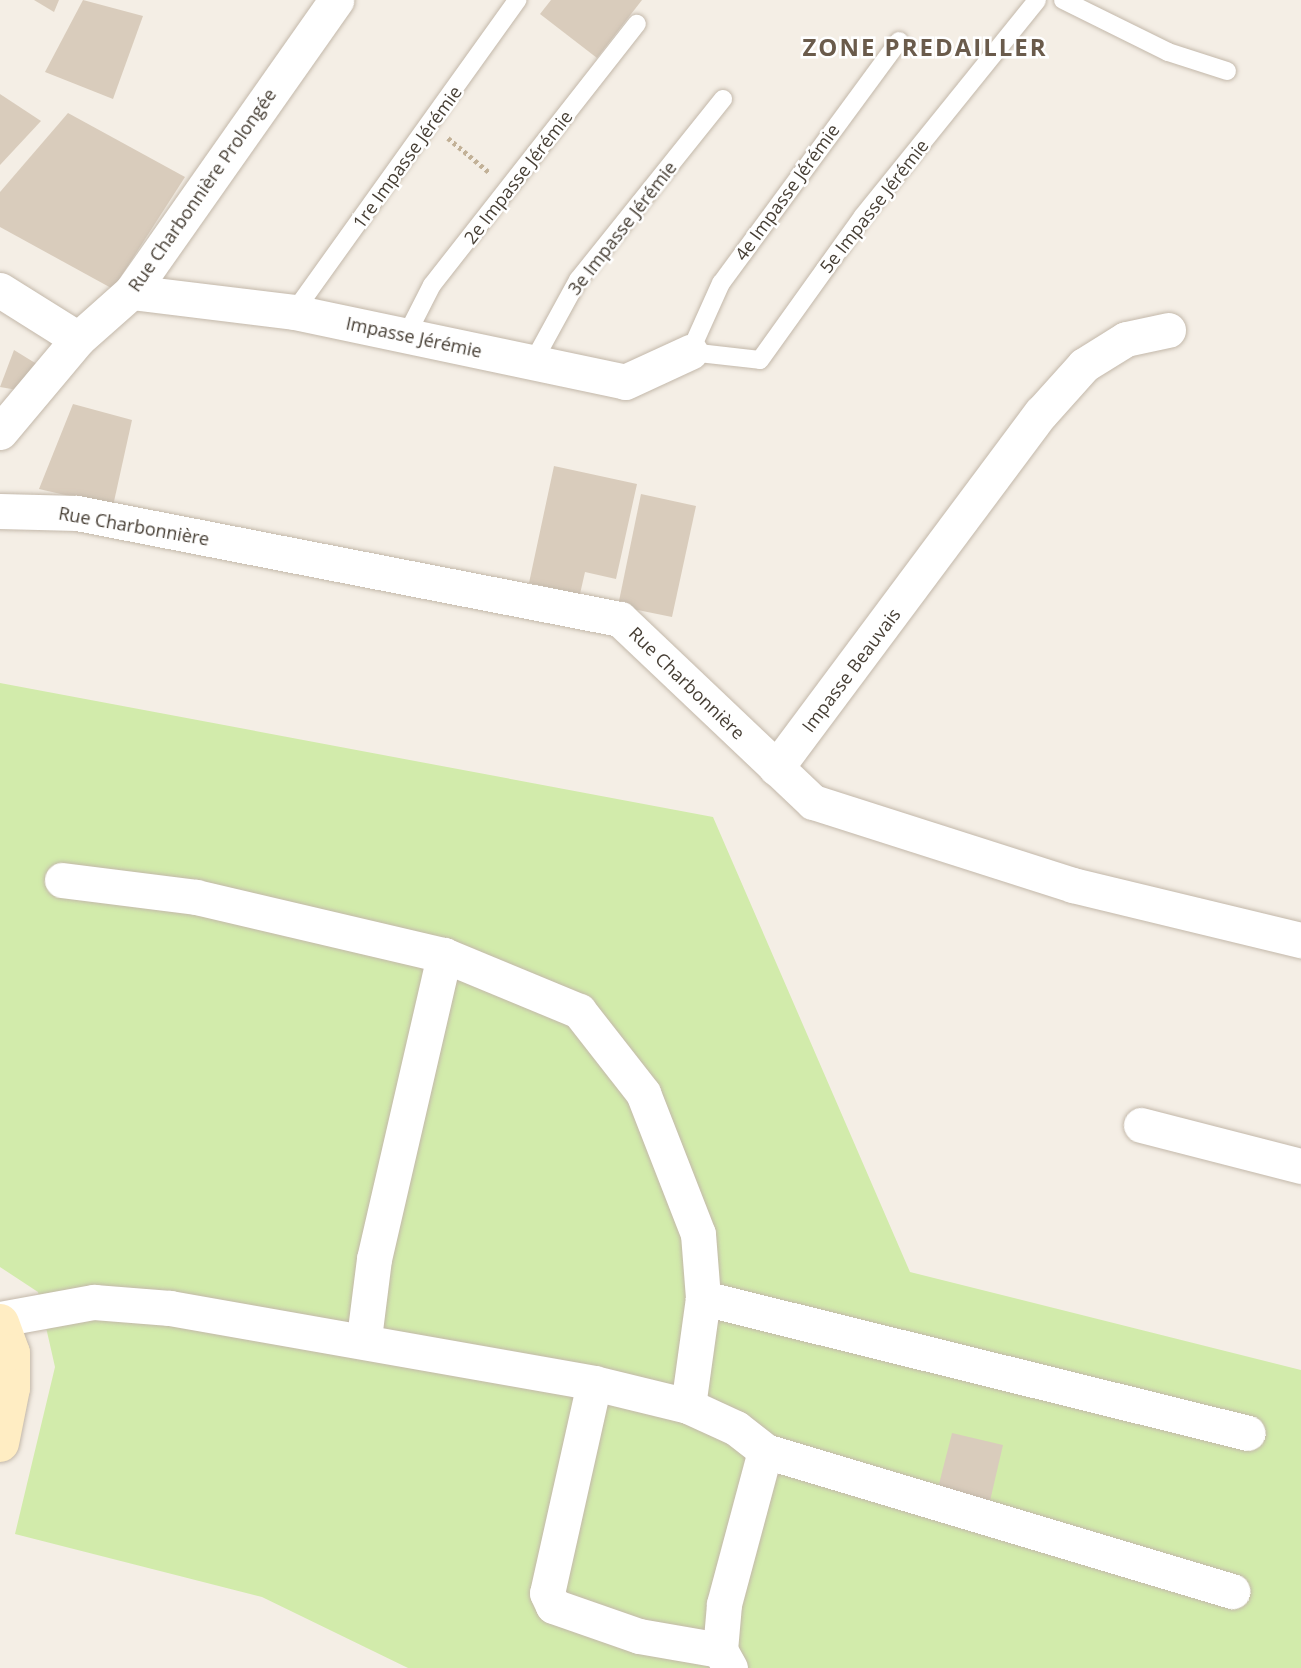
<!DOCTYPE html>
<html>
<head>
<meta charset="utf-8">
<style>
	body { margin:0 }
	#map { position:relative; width:1301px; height:1668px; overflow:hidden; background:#f4eee5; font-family:"Open Sans",sans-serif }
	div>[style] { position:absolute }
	.green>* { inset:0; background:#d2ebab }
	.building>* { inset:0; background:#d9ccbc }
	.path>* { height:4.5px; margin-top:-2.25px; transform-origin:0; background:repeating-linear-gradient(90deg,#c2b197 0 3.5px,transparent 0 7px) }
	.roads { filter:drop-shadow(0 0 2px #c3b8aa) drop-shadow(0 0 2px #c3b8aa) }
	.lane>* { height:18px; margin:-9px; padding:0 9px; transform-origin:9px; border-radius:9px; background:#fff }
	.street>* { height:35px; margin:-17.5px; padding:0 17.5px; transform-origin:17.5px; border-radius:17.5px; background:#fff }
	.secondary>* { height:38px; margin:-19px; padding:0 19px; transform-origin:19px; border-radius:19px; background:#ffedc3 }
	span { translate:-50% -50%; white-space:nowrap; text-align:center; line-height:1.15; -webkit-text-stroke:5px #fff; paint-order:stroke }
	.street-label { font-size:18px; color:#463e34 }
	.district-label { font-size:24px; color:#6a5b4b; font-weight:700; letter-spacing:2px }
</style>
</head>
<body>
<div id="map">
	<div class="green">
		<i style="clip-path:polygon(0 683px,713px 817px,910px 1272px,1301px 1370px,1301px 1668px,408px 1668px,262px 1597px,15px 1534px,55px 1367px,38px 1292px,0 1267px)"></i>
	</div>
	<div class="building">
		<i style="clip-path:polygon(34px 0,59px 0,54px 12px)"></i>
		<i style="clip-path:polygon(83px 0,143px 16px,113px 99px,45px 72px)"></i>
		<i style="clip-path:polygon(551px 0,642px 0,597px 58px,540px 14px)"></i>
		<i style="clip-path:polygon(0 94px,41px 121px,0 165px)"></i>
		<i style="clip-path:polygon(68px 113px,185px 177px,113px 289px,0 227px,0 192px)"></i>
		<i style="clip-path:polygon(14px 350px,40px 366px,23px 391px,0 387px)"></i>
		<i style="clip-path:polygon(73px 404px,132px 420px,113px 506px,39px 489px)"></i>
		<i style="clip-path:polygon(554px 466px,637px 484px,616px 579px,585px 572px,580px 594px,529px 583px)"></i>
		<i style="clip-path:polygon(641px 494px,696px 506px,672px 617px,618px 606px)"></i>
		<i style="clip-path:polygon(952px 1433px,1003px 1445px,990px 1501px,938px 1488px)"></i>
	</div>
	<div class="path">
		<i style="left:448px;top:138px;width:55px;rotate:39.8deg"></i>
	</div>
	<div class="roads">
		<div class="lane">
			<i style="left:1063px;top:0;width:117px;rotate:26.3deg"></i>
			<i style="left:1168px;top:52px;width:62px;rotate:17.9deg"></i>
			<i style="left:899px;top:41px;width:300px;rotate:126.3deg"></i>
			<i style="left:721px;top:283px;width:76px;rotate:114.2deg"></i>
			<i style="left:690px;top:352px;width:70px;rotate:6.5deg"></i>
			<i style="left:760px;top:360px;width:177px;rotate:-54.4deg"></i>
			<i style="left:863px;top:216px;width:277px;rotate:-51.1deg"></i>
			<i style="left:294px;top:312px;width:384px;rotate:-54.4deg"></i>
			<i style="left:407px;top:334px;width:55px;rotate:-63deg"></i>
			<i style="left:432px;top:285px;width:332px;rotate:-51.9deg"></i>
			<i style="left:532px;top:364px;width:96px;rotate:-61.3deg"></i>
			<i style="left:578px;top:280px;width:232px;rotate:-51.3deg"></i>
		</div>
		<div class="street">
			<i style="left:0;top:290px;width:92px;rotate:32.1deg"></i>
			<i style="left:131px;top:292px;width:164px;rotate:7deg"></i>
			<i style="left:294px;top:312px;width:338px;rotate:11.9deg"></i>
			<i style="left:625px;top:382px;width:72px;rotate:-24.8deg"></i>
			<i style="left:0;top:432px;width:121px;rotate:-50deg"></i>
			<i style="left:78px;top:339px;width:71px;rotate:-41.6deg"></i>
			<i style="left:131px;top:292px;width:357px;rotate:-54.9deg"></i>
			<i style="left:0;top:511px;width:77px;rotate:1.5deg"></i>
			<i style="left:77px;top:513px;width:553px;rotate:11.05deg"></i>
			<i style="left:620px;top:619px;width:266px;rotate:43.5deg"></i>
			<i style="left:813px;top:802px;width:273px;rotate:17.7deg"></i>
			<i style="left:1073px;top:885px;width:235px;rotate:13.6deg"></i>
			<i style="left:776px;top:768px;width:443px;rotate:-53.3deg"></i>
			<i style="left:1041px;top:413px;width:64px;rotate:-48.1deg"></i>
			<i style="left:1084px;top:365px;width:49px;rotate:-31.8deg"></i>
			<i style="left:1126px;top:339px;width:43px;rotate:-12.1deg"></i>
			<i style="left:62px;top:880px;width:135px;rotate:7.2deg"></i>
			<i style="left:196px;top:897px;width:255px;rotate:13.2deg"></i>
			<i style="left:444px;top:955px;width:146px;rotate:22.5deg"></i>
			<i style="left:579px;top:1011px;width:104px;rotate:52deg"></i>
			<i style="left:643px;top:1093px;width:151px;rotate:68.7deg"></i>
			<i style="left:698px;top:1234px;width:64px;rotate:85.5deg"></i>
			<i style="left:703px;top:1298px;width:109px;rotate:97.9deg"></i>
			<i style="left:1141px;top:1125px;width:165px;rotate:14.4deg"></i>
			<i style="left:703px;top:1298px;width:561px;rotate:13.91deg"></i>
			<i style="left:0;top:1319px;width:96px;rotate:-10.3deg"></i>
			<i style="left:94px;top:1302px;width:76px;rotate:4.5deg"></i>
			<i style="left:170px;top:1308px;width:431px;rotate:10deg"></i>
			<i style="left:594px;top:1383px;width:97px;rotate:13.7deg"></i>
			<i style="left:688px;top:1406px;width:53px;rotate:24.6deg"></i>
			<i style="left:736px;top:1428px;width:37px;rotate:38deg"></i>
			<i style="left:765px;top:1451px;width:488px;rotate:16.7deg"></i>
			<i style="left:364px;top:1338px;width:80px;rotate:-82.8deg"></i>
			<i style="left:374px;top:1259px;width:312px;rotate:-77deg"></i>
			<i style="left:594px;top:1383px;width:215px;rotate:102.6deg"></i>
			<i style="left:547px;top:1593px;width:14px;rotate:65deg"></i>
			<i style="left:553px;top:1606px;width:91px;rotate:19.2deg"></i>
			<i style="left:639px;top:1636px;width:82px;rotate:9.8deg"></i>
			<i style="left:730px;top:1668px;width:21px;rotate:-119deg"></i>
			<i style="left:720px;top:1650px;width:46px;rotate:-85deg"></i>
			<i style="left:724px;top:1604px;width:158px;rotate:-75deg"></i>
		</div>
		<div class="secondary">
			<i style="left:0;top:1323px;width:32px;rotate:70deg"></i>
			<i style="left:11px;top:1353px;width:35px;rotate:90deg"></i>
			<i style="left:11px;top:1388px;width:56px;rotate:101.3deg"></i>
		</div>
	</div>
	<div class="street-label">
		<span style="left:407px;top:157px;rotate:-54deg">1re Impasse Jérémie</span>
		<span style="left:518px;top:177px;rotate:-52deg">2e Impasse Jérémie</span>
		<span style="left:202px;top:190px;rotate:-55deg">Rue Charbonnière Prolongée</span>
		<span style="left:787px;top:192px;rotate:-54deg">4e Impasse Jérémie</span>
		<span style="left:874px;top:206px;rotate:-52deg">5e Impasse Jérémie</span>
		<span style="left:622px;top:228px;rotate:-52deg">3e Impasse Jérémie</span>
		<span style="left:414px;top:337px;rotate:12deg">Impasse Jérémie</span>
		<span style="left:134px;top:526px;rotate:10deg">Rue Charbonnière</span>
		<span style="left:851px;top:670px;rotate:-53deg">Impasse Beauvais</span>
		<span style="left:687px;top:683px;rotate:44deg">Rue Charbonnière</span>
	</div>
	<div class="district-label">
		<span style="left:925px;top:47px">ZONE PREDAILLER</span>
	</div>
</div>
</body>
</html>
